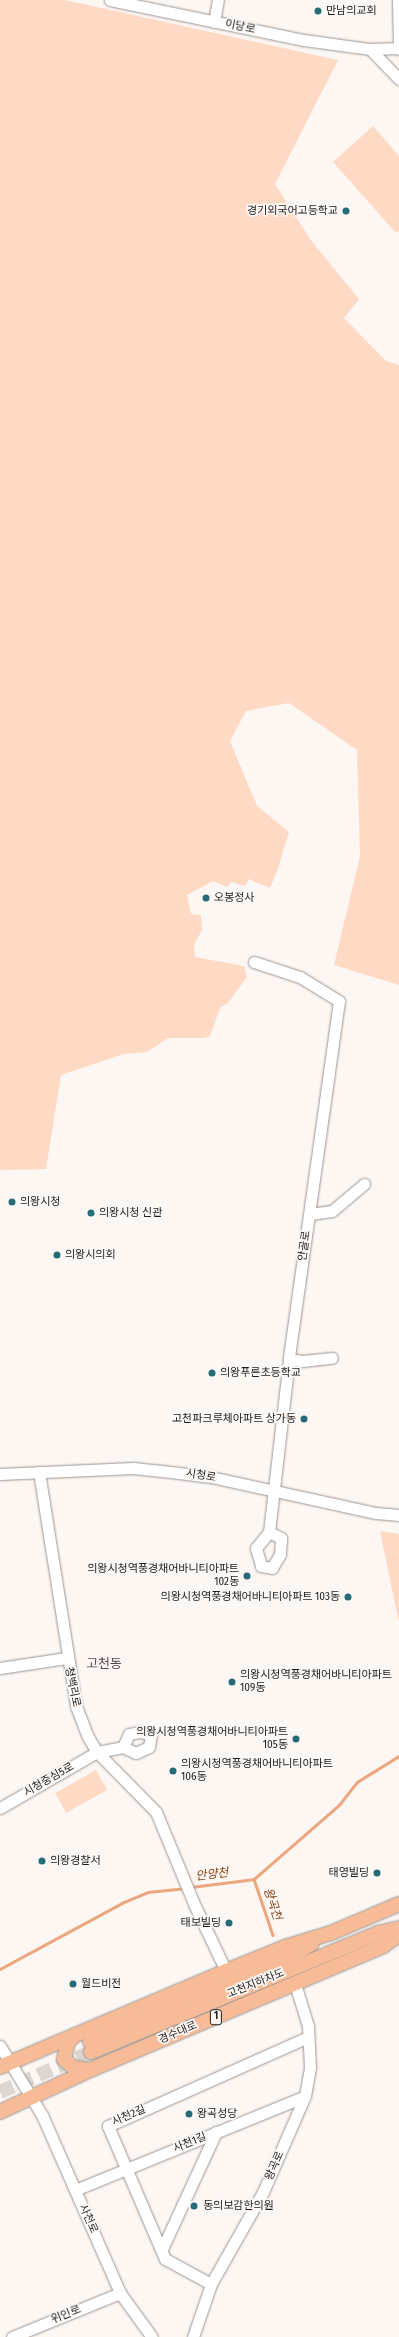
<!DOCTYPE html>
<html>
<head>
<meta charset="utf-8">
<style>
	body { margin:0 }
	#map { position:relative; width:399px; height:2337px; overflow:hidden; background:#fdf7f3; font-family:"Fira Sans Condensed","Noto Sans KR",sans-serif }
	div>[style] { position:absolute }
	.green>* { inset:0; background:#fed9c3 }
	.stream>* { height:2.5px; margin:-1.25px; padding:0 1.25px; transform-origin:1.25px; border-radius:1.25px; background:#eca67d }
	.major-tunnel>* { height:14px; margin-top:-7px; transform-origin:0; background:repeating-linear-gradient(90deg,#dcd6d3 0 14px,transparent 0 21px) }
	.roads { filter:drop-shadow(0 0 1px #9b9592) drop-shadow(0 0 1px #9b9592) }
	.minor>* { height:11px; margin:-5.5px; padding:0 5.5px; transform-origin:5.5px; border-radius:5.5px; background:#fff }
	.major>* { height:14px; margin:-7px; padding:0 7px; transform-origin:7px; border-radius:7px; background:#f7bc97 }
	.dots>* { width:11px; height:11px; translate:-50% -50%; box-sizing:border-box; border:2px solid #fdf7f3; border-radius:50% }
	span { translate:-50% -50%; white-space:nowrap; text-align:center; line-height:1.15; -webkit-text-stroke:3.5px #fdf7f3; paint-order:stroke }
	.shield-label span { padding:1px 3px; background:#fdf7f3; border:1px solid; border-radius:3px; -webkit-text-stroke-width:0 }
	.shield-label { font-size:10px; color:#1e1c1b; font-weight:700 }
	.poi-label { font-size:11px; color:#1e1c1b }
	.left { translate:0 -50%; text-align:left }
	.right { translate:-100% -50%; text-align:right }
	.street-label { font-size:11px; color:#1e1c1b }
	.water-label { font-size:12px; color:#834316; font-style:italic }
	.quarter-label { font-size:13px; color:#534e4b }
</style>
</head>
<body>
<div id="map">
	<div class="green">
		<i style="clip-path:polygon(0 0,65px 0,338px 60px,275px 184px,310px 239px,359px 299px,344px 318px,386px 361px,399px 365px,399px 985px,334px 965px,360px 856px,357px 750px,289px 703px,246px 711px,230px 741px,257px 806px,289px 832px,277px 871px,270px 888px,249px 879px,245px 886px,232px 882px,227px 887px,213px 881px,187px 895px,191px 914px,201px 915px,202px 930px,194px 945px,195px 957px,244px 966px,247px 977px,228px 1003px,220px 1008px,210px 1036px,205px 1038px,168px 1038px,147px 1052px,124px 1054px,61px 1075px,46px 1169px,0 1170px)"></i>
		<i style="clip-path:polygon(373px 126px,399px 156px,399px 231px,396px 233px,333px 162px)"></i>
		<i style="clip-path:polygon(380px 1531px,399px 1534px,399px 1623px)"></i>
		<i style="clip-path:polygon(96px 1770px,107px 1790px,66px 1813px,55px 1793px)"></i>
	</div>
	<div class="stream">
		<i style="left:254px;top:1879px;width:59px;rotate:71.3deg"></i>
		<i style="left:191px;top:1887px;width:64px;rotate:-7.2deg"></i>
		<i style="left:254px;top:1879px;width:113px;rotate:-41deg"></i>
		<i style="left:339px;top:1805px;width:29px;rotate:-52deg"></i>
		<i style="left:357px;top:1782px;width:49px;rotate:-31.8deg"></i>
		<i style="left:0;top:1969px;width:139px;rotate:-28.4deg"></i>
		<i style="left:122px;top:1903px;width:28px;rotate:-23deg"></i>
		<i style="left:148px;top:1892px;width:36px;rotate:-6deg"></i>
	</div>
	<div class="major-tunnel">
		<i style="left:0;top:2092px;width:99px;rotate:-23.7deg"></i>
	</div>
	<div class="roads">
		<div class="minor">
			<i style="left:110px;top:0;width:198px;rotate:11.7deg"></i>
			<i style="left:304px;top:40px;width:67px;rotate:7.8deg"></i>
			<i style="left:370px;top:49px;width:29px;rotate:-2deg"></i>
			<i style="left:398px;top:0;width:49px;rotate:88.8deg"></i>
			<i style="left:214px;top:22px;width:22px;rotate:-80deg"></i>
			<i style="left:370px;top:49px;width:42px;rotate:46deg"></i>
			<i style="left:254px;top:962px;width:48px;rotate:18.1deg"></i>
			<i style="left:300px;top:977px;width:46px;rotate:31.6deg"></i>
			<i style="left:339px;top:1001px;width:361px;rotate:98deg"></i>
			<i style="left:289px;top:1359px;width:174px;rotate:96.6deg"></i>
			<i style="left:269px;top:1532px;width:21px;rotate:129deg"></i>
			<i style="left:256px;top:1548px;width:19px;rotate:74deg"></i>
			<i style="left:261px;top:1566px;width:11px;rotate:10deg"></i>
			<i style="left:272px;top:1568px;width:16px;rotate:-60deg"></i>
			<i style="left:280px;top:1554px;width:16px;rotate:-86deg"></i>
			<i style="left:281px;top:1538px;width:13px;rotate:-153deg"></i>
			<i style="left:310px;top:1214px;width:22px;rotate:-8deg"></i>
			<i style="left:332px;top:1211px;width:42px;rotate:-40.2deg"></i>
			<i style="left:289px;top:1359px;width:13px;rotate:9deg"></i>
			<i style="left:302px;top:1361px;width:30px;rotate:-6deg"></i>
			<i style="left:39px;top:1472px;width:237px;rotate:81deg"></i>
			<i style="left:76px;top:1706px;width:31px;rotate:69deg"></i>
			<i style="left:87px;top:1735px;width:20px;rotate:60deg"></i>
			<i style="left:97px;top:1752px;width:84px;rotate:45.5deg"></i>
			<i style="left:156px;top:1812px;width:102px;rotate:67.5deg"></i>
			<i style="left:195px;top:1906px;width:72px;rotate:64.5deg"></i>
			<i style="left:0;top:1474px;width:133px;rotate:-2.6deg"></i>
			<i style="left:133px;top:1468px;width:38px;rotate:6deg"></i>
			<i style="left:171px;top:1472px;width:40px;rotate:7.1deg"></i>
			<i style="left:211px;top:1477px;width:169px;rotate:12.3deg"></i>
			<i style="left:376px;top:1513px;width:23px;rotate:5deg"></i>
			<i style="left:0;top:1668px;width:67px;rotate:-8.6deg"></i>
			<i style="left:0;top:1808px;width:112px;rotate:-30deg"></i>
			<i style="left:97px;top:1752px;width:26px;rotate:-11deg"></i>
			<i style="left:123px;top:1747px;width:14px;rotate:25deg"></i>
			<i style="left:136px;top:1753px;width:14px;rotate:-25deg"></i>
			<i style="left:149px;top:1747px;width:12px;rotate:-81deg"></i>
			<i style="left:151px;top:1735px;width:10px;rotate:-163deg"></i>
			<i style="left:141px;top:1732px;width:12px;rotate:171deg"></i>
			<i style="left:129px;top:1734px;width:14px;rotate:115deg"></i>
			<i style="left:0;top:2046px;width:81px;rotate:58.7deg"></i>
			<i style="left:42px;top:2115px;width:194px;rotate:66.3deg"></i>
			<i style="left:120px;top:2293px;width:54px;rotate:54deg"></i>
			<i style="left:75px;top:2190px;width:248px;rotate:-22.2deg"></i>
			<i style="left:162px;top:2249px;width:129px;rotate:-65.2deg"></i>
			<i style="left:211px;top:2284px;width:52px;rotate:-151.5deg"></i>
			<i style="left:165px;top:2259px;width:145px;rotate:-113.2deg"></i>
			<i style="left:108px;top:2126px;width:219px;rotate:-24deg"></i>
			<i style="left:12px;top:2337px;width:117px;rotate:-22.2deg"></i>
			<i style="left:193px;top:2337px;width:56px;rotate:-71.2deg"></i>
			<i style="left:211px;top:2284px;width:106px;rotate:-60.5deg"></i>
			<i style="left:263px;top:2192px;width:105px;rotate:-66.4deg"></i>
			<i style="left:305px;top:2096px;width:29px;rotate:-80deg"></i>
			<i style="left:310px;top:2067px;width:41px;rotate:-92.8deg"></i>
			<i style="left:308px;top:2026px;width:44px;rotate:-107.2deg"></i>
		</div>
		<div class="major">
			<i style="left:75px;top:2035px;width:10px;rotate:135deg"></i>
			<i style="left:68px;top:2042px;width:17px;rotate:103deg"></i>
			<i style="left:64px;top:2059px;width:13px;rotate:42deg"></i>
			<i style="left:74px;top:2068px;width:16px;rotate:7deg"></i>
			<i style="left:90px;top:2042px;width:211px;rotate:-22.9deg"></i>
			<i style="left:284px;top:1960px;width:32px;rotate:-30deg"></i>
			<i style="left:91px;top:2052px;width:311px;rotate:-22.5deg"></i>
			<i style="left:378px;top:1933px;width:22px;rotate:-13deg"></i>
			<i style="left:0;top:2067px;width:246px;rotate:-23deg"></i>
			<i style="left:226px;top:1971px;width:64px;rotate:-22.1deg"></i>
			<i style="left:285px;top:1947px;width:48px;rotate:-16.9deg"></i>
			<i style="left:331px;top:1933px;width:74px;rotate:-23.1deg"></i>
			<i style="left:0;top:2112px;width:99px;rotate:-25deg"></i>
			<i style="left:90px;top:2070px;width:318px;rotate:-22.9deg"></i>
			<i style="left:383px;top:1946px;width:19px;rotate:-35deg"></i>
		</div>
	</div>
	<div class="dots">
		<i style="left:318px;top:11px;background:#256c79"></i>
		<i style="left:346px;top:211px;background:#256c79"></i>
		<i style="left:206px;top:898px;background:#256c79"></i>
		<i style="left:12px;top:1202px;background:#256c79"></i>
		<i style="left:91px;top:1213px;background:#256c79"></i>
		<i style="left:57px;top:1255px;background:#256c79"></i>
		<i style="left:212px;top:1373px;background:#256c79"></i>
		<i style="left:304px;top:1419px;background:#256c79"></i>
		<i style="left:247px;top:1576px;background:#256c79"></i>
		<i style="left:348px;top:1597px;background:#256c79"></i>
		<i style="left:232px;top:1682px;background:#256c79"></i>
		<i style="left:296px;top:1739px;background:#256c79"></i>
		<i style="left:173px;top:1771px;background:#256c79"></i>
		<i style="left:42px;top:1861px;background:#256c79"></i>
		<i style="left:377px;top:1873px;background:#256c79"></i>
		<i style="left:229px;top:1923px;background:#256c79"></i>
		<i style="left:73px;top:1984px;background:#256c79"></i>
		<i style="left:189px;top:2114px;background:#256c79"></i>
		<i style="left:194px;top:2206px;background:#256c79"></i>
	</div>
	<div class="shield-label">
		<span style="left:216px;top:2017px">1</span>
	</div>
	<div class="poi-label">
		<span class="left" style="left:326px;top:11px">만남의교회</span>
		<span class="right" style="left:338px;top:211px">경기외국어고등학교</span>
		<span class="left" style="left:214px;top:898px">오봉정사</span>
		<span class="left" style="left:20px;top:1202px">의왕시청</span>
		<span class="left" style="left:99px;top:1213px">의왕시청 신관</span>
		<span class="left" style="left:65px;top:1255px">의왕시의회</span>
		<span class="left" style="left:220px;top:1373px">의왕푸른초등학교</span>
		<span class="right" style="left:296px;top:1419px">고천파크루체아파트 상가동</span>
		<span class="right" style="left:239px;top:1576px">의왕시청역풍경채어바니티아파트<br>102동</span>
		<span class="right" style="left:340px;top:1597px">의왕시청역풍경채어바니티아파트 103동</span>
		<span class="left" style="left:240px;top:1682px">의왕시청역풍경채어바니티아파트<br>109동</span>
		<span class="right" style="left:288px;top:1739px">의왕시청역풍경채어바니티아파트<br>105동</span>
		<span class="left" style="left:181px;top:1771px">의왕시청역풍경채어바니티아파트<br>106동</span>
		<span class="left" style="left:50px;top:1861px">의왕경찰서</span>
		<span class="right" style="left:369px;top:1873px">태영빌딩</span>
		<span class="right" style="left:221px;top:1923px">태보빌딩</span>
		<span class="left" style="left:81px;top:1984px">월드비전</span>
		<span class="left" style="left:197px;top:2114px">왕곡성당</span>
		<span class="left" style="left:203px;top:2206px">동의보감한의원</span>
	</div>
	<div class="street-label">
		<span style="left:240px;top:27px;rotate:12deg">이당로</span>
		<span style="left:305px;top:1246px;rotate:-82deg">안골로</span>
		<span style="left:201px;top:1476px;rotate:9deg">시청로</span>
		<span style="left:72px;top:1687px;rotate:78deg">청백리로</span>
		<span style="left:49px;top:1780px;rotate:-30deg">시청중심5로</span>
		<span style="left:256px;top:1984px;rotate:-22deg">고천지하차도</span>
		<span style="left:178px;top:2033px;rotate:-23deg">경수대로</span>
		<span style="left:129px;top:2116px;rotate:-24deg">사천2길</span>
		<span style="left:190px;top:2143px;rotate:-22deg">사천1길</span>
		<span style="left:275px;top:2166px;rotate:-67deg">왕곡로</span>
		<span style="left:88px;top:2219px;rotate:66deg">사천로</span>
		<span style="left:66px;top:2315px;rotate:-22deg">위인로</span>
	</div>
	<div class="water-label">
		<span style="left:212px;top:1875px;rotate:-7deg">안양천</span>
		<span style="left:272px;top:1904px;rotate:71deg">왕곡천</span>
	</div>
	<div class="quarter-label">
		<span style="left:104px;top:1664px">고천동</span>
	</div>
</div>
</body>
</html>
